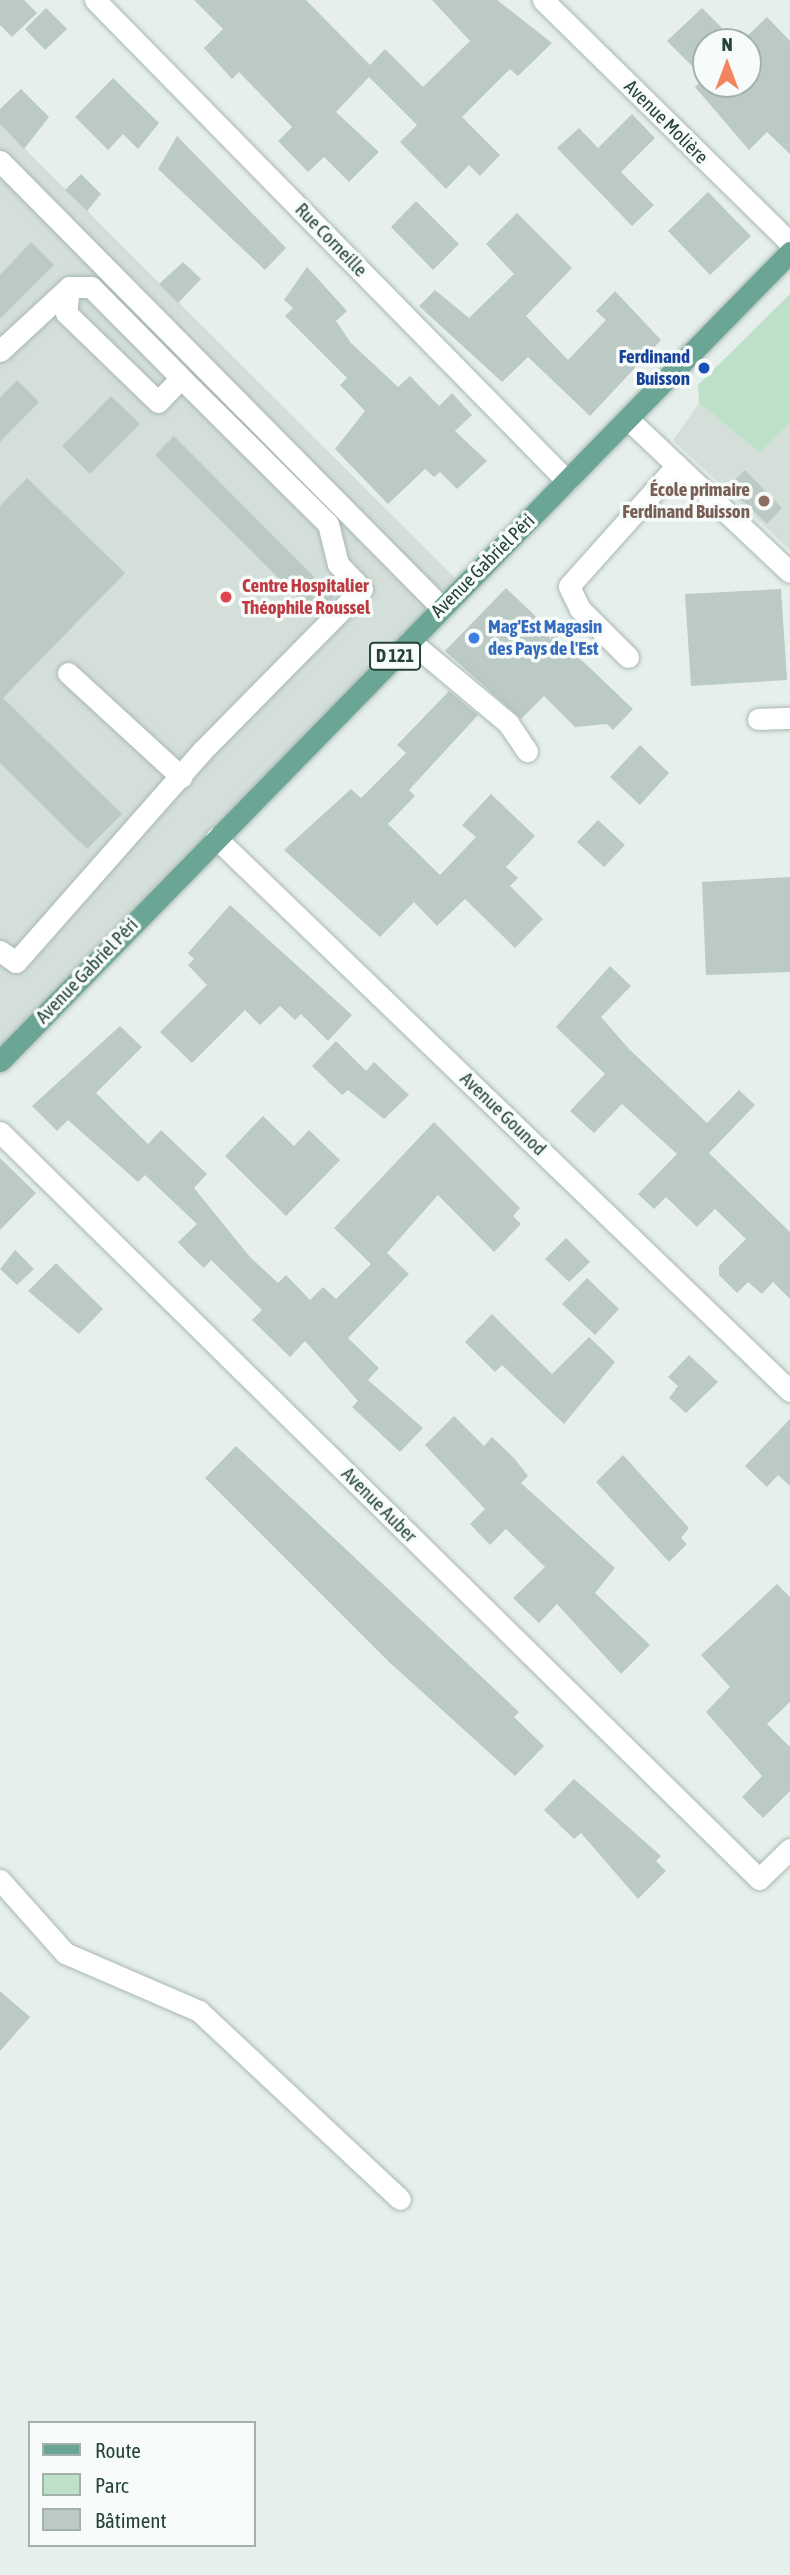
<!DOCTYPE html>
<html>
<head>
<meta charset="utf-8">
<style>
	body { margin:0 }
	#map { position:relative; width:790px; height:2575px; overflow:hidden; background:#e6efeb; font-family:"Asap Condensed",sans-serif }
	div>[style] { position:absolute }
	.built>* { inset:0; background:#d4dfda }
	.green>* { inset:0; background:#bfe0c8 }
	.building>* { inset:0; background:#bbcac4 }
	.roads { filter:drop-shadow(0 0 2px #a8b8b2) drop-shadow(0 0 2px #a8b8b2) }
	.minor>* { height:21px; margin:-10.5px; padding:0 10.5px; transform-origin:10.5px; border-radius:10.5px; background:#fff }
	.major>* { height:21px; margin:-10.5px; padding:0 10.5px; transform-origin:10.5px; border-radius:10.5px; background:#6aa596 }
	.dots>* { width:19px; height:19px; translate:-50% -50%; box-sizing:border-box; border:4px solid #f7fbf9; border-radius:50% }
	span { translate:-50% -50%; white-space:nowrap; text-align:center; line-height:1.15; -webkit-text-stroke:7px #f7fbf9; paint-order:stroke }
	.shield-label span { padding:2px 5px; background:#f7fbf9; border:2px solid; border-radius:5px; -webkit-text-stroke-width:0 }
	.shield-label { font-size:18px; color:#24423a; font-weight:700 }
	.street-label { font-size:19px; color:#24423a }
	.transit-label { font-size:19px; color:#164399; font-weight:700 }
	.right { translate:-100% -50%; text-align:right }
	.education-label { font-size:19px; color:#785e54; font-weight:700 }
	.health-label { font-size:19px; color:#be3a42; font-weight:700 }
	.left { translate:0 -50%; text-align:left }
	.shop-label { font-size:19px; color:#366cbe; font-weight:700 }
	.legend { position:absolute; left:28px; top:2421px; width:228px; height:126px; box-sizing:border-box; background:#f7fbf9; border:2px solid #a3b1ad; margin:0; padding:9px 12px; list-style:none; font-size:21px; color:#24423a }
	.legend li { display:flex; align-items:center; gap:14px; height:35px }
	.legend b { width:35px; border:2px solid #a3b1ad }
	.north { position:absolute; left:692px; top:28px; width:70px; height:70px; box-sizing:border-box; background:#f7fbf9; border:2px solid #a3b1ad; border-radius:50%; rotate:0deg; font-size:19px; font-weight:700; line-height:28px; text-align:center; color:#24423a }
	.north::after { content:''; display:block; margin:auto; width:24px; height:32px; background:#f4845f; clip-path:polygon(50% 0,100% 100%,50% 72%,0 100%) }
</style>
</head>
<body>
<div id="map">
	<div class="built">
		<i style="clip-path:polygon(0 124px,463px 586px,0 1060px)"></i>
		<i style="clip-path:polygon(699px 403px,760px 453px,790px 423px,790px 550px,673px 440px)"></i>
	</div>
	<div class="green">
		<i style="clip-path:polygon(790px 294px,790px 423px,760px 453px,699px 403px,698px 385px)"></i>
	</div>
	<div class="building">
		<i style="clip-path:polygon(0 0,24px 0,37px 13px,12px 37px,0 25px)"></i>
		<i style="clip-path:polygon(194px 0,306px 0,370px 65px,385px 49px,423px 87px,470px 41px,432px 0,497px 0,552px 43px,518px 76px,510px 69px,462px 117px,500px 155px,480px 176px,469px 165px,446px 189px,400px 142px,417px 125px,369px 77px,336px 112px,379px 152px,349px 182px,324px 157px,308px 172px,278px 141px,292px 127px,239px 72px,232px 79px,204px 48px,223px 29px)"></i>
		<i style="clip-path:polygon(46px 8px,67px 29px,45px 50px,25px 29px)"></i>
		<i style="clip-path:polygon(702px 8px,736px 42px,706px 42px,706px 84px,748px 84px,748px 42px,741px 42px,767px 17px,790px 41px,790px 154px,767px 132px,749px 150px,695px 87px,704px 78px,667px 41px)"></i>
		<i style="clip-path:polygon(113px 78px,159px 123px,138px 149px,123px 134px,108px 150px,75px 117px)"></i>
		<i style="clip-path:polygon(21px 89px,49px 117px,24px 149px,0 124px,0 109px)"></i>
		<i style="clip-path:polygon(632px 114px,655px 138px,621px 172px,654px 205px,632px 226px,557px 148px,579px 128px,598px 148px)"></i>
		<i style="clip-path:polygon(177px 136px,286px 248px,265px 270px,158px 169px)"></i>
		<i style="clip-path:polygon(81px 174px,101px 194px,87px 211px,65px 190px)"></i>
		<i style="clip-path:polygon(708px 192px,751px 236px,710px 275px,668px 231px)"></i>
		<i style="clip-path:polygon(416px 201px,459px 244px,433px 270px,391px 227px)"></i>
		<i style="clip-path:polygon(517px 213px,572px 268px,526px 316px,568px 360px,606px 320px,596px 311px,615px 291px,661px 340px,590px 416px,528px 357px,502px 382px,419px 306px,435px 290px,469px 318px,514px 274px,486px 244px)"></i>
		<i style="clip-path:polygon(31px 242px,54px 265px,0 319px,0 275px)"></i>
		<i style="clip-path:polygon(183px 262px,201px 279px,178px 303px,159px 284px)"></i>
		<i style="clip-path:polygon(307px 267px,347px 311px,336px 321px,351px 343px,398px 387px,410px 376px,439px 406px,452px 393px,472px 415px,455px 431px,487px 461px,457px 489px,440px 472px,434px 477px,425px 469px,388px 504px,335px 449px,365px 411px,340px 385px,347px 378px,285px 316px,293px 308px,284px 300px)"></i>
		<i style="clip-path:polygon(17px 380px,39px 402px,0 442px,0 398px)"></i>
		<i style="clip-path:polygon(111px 396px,140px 424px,90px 474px,62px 446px)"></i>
		<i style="clip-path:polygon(174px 436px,334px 597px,316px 615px,155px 455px)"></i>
		<i style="clip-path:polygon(745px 470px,782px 508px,767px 524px,728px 487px)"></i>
		<i style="clip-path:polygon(27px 478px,125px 573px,3px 698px,122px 814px,87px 849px,0 763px,0 506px)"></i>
		<i style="clip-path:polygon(506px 588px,633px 709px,613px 730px,607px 724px,575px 727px,544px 696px,521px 719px,445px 651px)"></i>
		<i style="clip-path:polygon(781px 589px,787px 680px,691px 686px,685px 594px)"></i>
		<i style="clip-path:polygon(449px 691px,478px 715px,409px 790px,415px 796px,388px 824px,440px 875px,476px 837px,462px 825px,491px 794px,535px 836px,506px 867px,518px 878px,510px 886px,543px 919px,515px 948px,465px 899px,437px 926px,414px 902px,380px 937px,284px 850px,351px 789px,361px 798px,406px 753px,397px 745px)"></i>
		<i style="clip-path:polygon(640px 745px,669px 773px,640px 805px,610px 777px)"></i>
		<i style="clip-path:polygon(598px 820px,625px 845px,604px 867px,577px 842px)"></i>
		<i style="clip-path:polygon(790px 877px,790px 972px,706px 975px,702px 882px)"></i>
		<i style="clip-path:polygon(230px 905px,352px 1015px,328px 1041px,301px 1014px,295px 1020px,280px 1006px,260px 1025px,245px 1010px,192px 1063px,160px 1032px,207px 985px,188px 965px,194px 959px,188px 953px)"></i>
		<i style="clip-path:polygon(610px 966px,631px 986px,601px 1017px,629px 1049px,707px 1123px,739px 1090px,755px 1105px,709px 1153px,790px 1232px,790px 1299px,773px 1282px,762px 1294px,748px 1282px,737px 1293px,719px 1275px,719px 1266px,746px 1239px,715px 1209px,697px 1227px,666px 1197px,654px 1209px,638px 1194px,677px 1154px,622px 1104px,594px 1133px,570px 1111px,605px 1074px,556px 1027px)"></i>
		<i style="clip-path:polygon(120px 1026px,142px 1047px,96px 1093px,148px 1144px,161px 1130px,207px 1174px,194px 1188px,250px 1257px,278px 1283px,286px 1275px,310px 1300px,323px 1287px,336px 1299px,371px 1264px,334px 1228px,434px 1122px,520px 1208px,513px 1216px,521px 1224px,494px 1252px,438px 1195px,387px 1253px,409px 1274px,348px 1338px,379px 1368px,368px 1380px,423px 1428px,400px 1452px,352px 1407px,358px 1401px,305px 1341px,290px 1357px,252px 1320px,262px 1310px,211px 1260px,204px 1268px,188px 1253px,178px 1242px,197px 1224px,145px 1175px,138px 1182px,68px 1120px,57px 1131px,32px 1106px)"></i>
		<i style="clip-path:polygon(336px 1041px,366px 1071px,374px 1062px,409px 1095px,384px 1119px,348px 1090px,342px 1095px,312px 1066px)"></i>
		<i style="clip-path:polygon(263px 1116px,294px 1146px,309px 1130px,340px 1160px,286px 1216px,225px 1156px)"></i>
		<i style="clip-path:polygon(0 1158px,36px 1193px,0 1230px)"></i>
		<i style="clip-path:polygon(566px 1238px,590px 1262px,569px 1282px,545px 1259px)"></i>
		<i style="clip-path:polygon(15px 1250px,34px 1269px,17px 1285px,0 1269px)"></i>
		<i style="clip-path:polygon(56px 1263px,103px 1309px,79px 1334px,28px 1291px)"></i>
		<i style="clip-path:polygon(587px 1278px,619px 1309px,595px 1335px,562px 1304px)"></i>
		<i style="clip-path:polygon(492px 1314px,552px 1374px,589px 1337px,615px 1362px,564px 1424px,502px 1365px,495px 1372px,465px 1342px)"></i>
		<i style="clip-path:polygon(689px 1355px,718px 1382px,686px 1413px,669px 1398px,678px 1386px,668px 1377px)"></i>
		<i style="clip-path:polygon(454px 1416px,484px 1446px,492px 1437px,514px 1458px,528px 1476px,521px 1483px,615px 1568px,595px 1593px,650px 1645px,621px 1674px,557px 1604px,539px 1623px,513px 1598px,545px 1567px,506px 1529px,490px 1545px,470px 1524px,485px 1509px,425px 1445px)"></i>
		<i style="clip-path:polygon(790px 1419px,790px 1486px,778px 1475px,767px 1487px,745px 1466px)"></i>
		<i style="clip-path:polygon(236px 1446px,519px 1712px,514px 1717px,544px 1746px,515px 1776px,388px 1661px,205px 1478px)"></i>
		<i style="clip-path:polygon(623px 1455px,689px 1528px,681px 1538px,687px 1544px,669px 1562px,596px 1482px)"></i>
		<i style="clip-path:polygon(777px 1584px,790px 1597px,790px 1702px,767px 1724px,790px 1747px,790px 1791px,763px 1818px,742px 1797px,762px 1776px,706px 1712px,730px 1687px,701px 1655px)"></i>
		<i style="clip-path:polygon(574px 1779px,661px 1856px,656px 1861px,666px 1871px,638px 1899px,581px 1833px,574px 1839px,544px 1810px)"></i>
		<i style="clip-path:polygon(0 1991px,30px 2017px,0 2051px)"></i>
	</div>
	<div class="roads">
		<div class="minor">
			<i style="left:95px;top:0;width:674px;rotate:45.54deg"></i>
			<i style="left:543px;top:0;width:346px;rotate:44.5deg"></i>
			<i style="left:0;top:161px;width:629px;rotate:45.32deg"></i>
			<i style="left:0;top:351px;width:94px;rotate:-42.8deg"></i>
			<i style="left:69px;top:287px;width:22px"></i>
			<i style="left:91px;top:287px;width:128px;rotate:45.3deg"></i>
			<i style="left:181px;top:378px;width:33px;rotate:134deg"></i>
			<i style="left:158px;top:402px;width:128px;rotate:-135.9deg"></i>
			<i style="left:66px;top:313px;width:26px;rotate:-83deg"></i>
			<i style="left:629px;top:420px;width:221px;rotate:43.4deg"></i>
			<i style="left:410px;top:641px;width:128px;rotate:39.9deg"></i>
			<i style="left:508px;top:723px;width:34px;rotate:56deg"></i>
			<i style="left:628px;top:657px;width:68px;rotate:-135deg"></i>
			<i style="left:580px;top:609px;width:25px;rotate:-116deg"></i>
			<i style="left:569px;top:586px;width:162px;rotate:-48.2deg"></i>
			<i style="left:68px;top:673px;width:154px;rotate:42.6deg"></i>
			<i style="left:758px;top:719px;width:32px;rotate:-2deg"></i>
			<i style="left:216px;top:838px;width:797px;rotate:43.93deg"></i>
			<i style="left:0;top:951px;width:19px;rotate:35deg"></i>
			<i style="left:16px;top:962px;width:283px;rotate:-48.6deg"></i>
			<i style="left:203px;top:750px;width:226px;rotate:-45.4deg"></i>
			<i style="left:362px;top:589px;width:35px;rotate:-134deg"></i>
			<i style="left:338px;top:564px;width:41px;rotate:-104deg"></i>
			<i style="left:328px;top:524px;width:207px;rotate:-135.2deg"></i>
			<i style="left:0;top:1132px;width:1065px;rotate:44.54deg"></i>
			<i style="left:759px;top:1879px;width:43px;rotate:-44.1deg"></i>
			<i style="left:0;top:1880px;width:98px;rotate:48.3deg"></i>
			<i style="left:65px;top:1953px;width:146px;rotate:23.4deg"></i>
			<i style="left:199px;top:2011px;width:275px;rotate:43.1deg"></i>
		</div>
		<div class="major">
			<i style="left:0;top:1061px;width:1131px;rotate:-45.68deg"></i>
		</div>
	</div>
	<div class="dots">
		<i style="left:704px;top:368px;background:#1a4fb4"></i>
		<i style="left:764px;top:501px;background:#8d6e63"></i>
		<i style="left:226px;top:597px;background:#e0444e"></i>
		<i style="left:474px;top:638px;background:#3f7fe0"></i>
	</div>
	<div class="shield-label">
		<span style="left:395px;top:656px">D 121</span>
	</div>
	<div class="street-label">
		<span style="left:666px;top:122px;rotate:45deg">Avenue Molière</span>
		<span style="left:331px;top:240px;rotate:46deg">Rue Corneille</span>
		<span style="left:483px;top:566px;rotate:-45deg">Avenue Gabriel Péri</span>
		<span style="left:87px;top:971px;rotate:-46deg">Avenue Gabriel Péri</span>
		<span style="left:503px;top:1114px;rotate:44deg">Avenue Gounod</span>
		<span style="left:379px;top:1505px;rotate:45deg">Avenue Auber</span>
	</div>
	<div class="transit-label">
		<span class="right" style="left:690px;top:368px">Ferdinand<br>Buisson</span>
	</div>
	<div class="education-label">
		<span class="right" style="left:750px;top:501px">École primaire<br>Ferdinand Buisson</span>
	</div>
	<div class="health-label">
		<span class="left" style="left:242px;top:597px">Centre Hospitalier<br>Théophile Roussel</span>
	</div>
	<div class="shop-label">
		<span class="left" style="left:488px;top:638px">Mag'Est Magasin<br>des Pays de l'Est</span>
	</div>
	<ul class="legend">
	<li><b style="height:9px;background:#6aa596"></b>Route</li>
	<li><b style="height:19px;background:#bfe0c8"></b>Parc</li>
	<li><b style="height:19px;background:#bbcac4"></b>Bâtiment</li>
	</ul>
	<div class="north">N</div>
</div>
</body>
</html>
